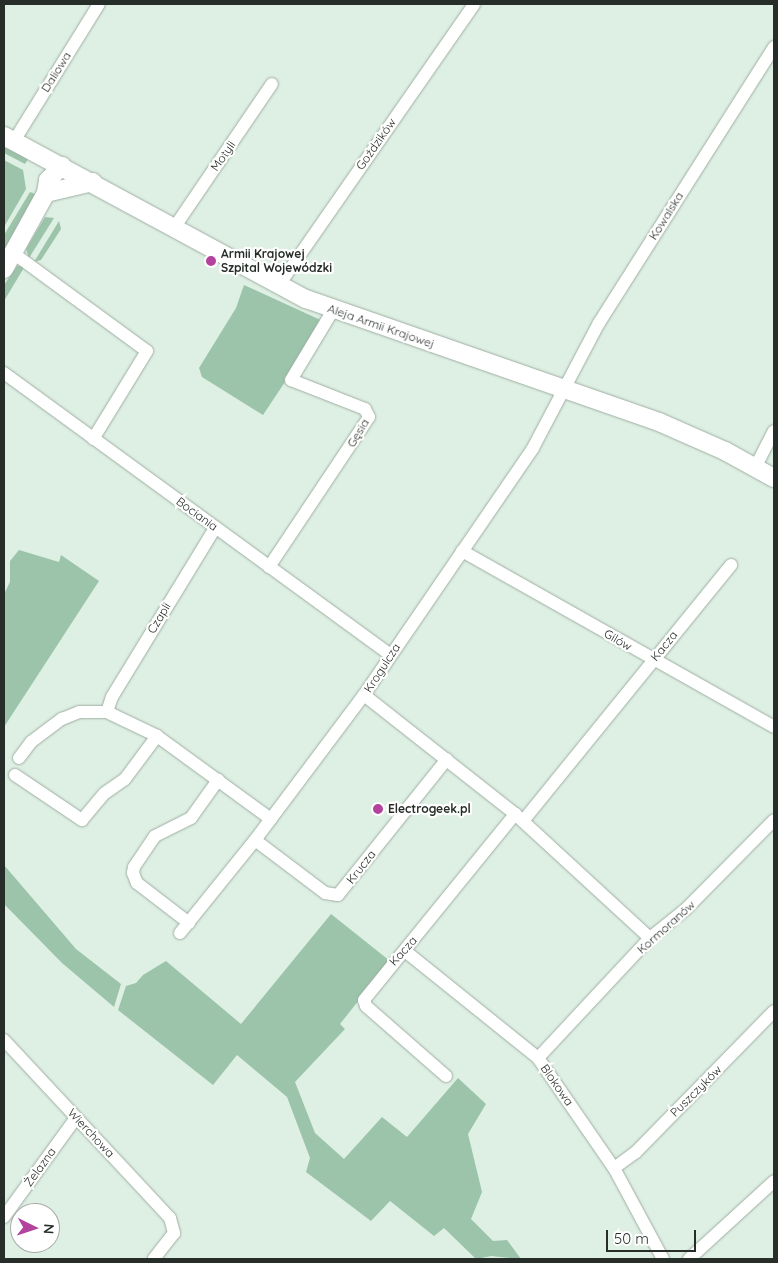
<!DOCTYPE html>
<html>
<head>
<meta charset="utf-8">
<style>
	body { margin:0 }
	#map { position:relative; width:778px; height:1263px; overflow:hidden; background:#deefe3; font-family:Quicksand,sans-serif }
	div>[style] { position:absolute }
	.green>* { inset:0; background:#9cc4aa }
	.roads { filter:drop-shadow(0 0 1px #9eaea3) drop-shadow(0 0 1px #9eaea3) }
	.street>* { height:12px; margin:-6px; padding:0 6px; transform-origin:6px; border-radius:6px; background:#fff }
	.secondary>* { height:18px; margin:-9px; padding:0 9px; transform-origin:9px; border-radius:9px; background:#fff }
	.dots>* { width:14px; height:14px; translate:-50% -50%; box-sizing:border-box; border:2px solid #fff; border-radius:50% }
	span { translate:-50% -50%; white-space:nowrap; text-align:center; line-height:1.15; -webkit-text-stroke:4.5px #fff; paint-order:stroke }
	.street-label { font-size:12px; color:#272d29 }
	.poi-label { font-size:12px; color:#272d29; font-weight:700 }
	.left { translate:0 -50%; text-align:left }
	.frame { position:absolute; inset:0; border:5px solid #272d29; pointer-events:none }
	.north { position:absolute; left:10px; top:1203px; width:50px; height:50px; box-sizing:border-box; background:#fff; border:1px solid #a9aba9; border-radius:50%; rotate:94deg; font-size:14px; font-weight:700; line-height:20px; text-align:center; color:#272d29 }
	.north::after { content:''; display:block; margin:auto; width:18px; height:22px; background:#b4439e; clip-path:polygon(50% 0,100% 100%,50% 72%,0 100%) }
	.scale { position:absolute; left:606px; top:1230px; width:90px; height:22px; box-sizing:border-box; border:2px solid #272d29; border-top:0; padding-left:6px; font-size:15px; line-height:18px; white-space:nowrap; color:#272d29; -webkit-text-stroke:4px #fff; paint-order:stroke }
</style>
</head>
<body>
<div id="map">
	<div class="green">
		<i style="clip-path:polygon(4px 147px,28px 159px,25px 164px,4px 153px)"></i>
		<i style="clip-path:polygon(4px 160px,23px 170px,26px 189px,4px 227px)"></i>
		<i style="clip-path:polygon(30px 192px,35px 194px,4px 252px,4px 235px)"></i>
		<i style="clip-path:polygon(45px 217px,54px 218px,29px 258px,26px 249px)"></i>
		<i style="clip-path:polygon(59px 221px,61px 229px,41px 260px,34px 262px)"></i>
		<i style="clip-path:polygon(17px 266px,25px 266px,4px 301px,4px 285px)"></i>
		<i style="clip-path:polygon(244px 285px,325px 322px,263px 415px,202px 377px,199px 368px,236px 308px)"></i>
		<i style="clip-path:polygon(19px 550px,59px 562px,61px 555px,99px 581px,4px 727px,4px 594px,10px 582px,10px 561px)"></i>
		<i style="clip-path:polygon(4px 865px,76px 949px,121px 984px,114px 1007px,62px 963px,4px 904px)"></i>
		<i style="clip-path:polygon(331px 914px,390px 961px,340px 1024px,345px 1029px,295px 1082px,315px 1133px,344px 1159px,382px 1117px,407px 1137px,458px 1078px,486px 1104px,468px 1134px,482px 1192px,471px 1219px,493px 1241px,507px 1240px,521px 1259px,491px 1256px,476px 1259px,444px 1228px,434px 1236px,390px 1201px,371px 1221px,306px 1172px,310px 1158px,287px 1097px,237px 1055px,213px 1085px,118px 1010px,126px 986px,136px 983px,143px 975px,166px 961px,241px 1024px)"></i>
	</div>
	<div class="roads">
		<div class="street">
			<i style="left:14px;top:141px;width:161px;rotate:-58.2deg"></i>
			<i style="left:174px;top:228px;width:174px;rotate:-55.8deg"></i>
			<i style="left:13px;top:253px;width:166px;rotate:36.2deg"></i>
			<i style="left:147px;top:351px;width:103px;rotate:121.5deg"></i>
			<i style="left:279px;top:285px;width:342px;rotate:-55.2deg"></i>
			<i style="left:4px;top:373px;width:477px;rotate:36.1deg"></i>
			<i style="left:756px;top:466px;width:39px;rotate:-63deg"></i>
			<i style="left:462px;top:551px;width:358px;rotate:29.4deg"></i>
			<i style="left:269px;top:567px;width:180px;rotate:-56.3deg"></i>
			<i style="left:369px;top:417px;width:9px;rotate:-117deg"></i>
			<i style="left:365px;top:409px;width:79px;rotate:-158.6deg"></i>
			<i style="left:291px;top:380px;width:82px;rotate:-59deg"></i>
			<i style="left:364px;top:695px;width:192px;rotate:38.2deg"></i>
			<i style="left:515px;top:814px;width:183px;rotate:42.6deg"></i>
			<i style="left:107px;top:712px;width:16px;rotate:-72deg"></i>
			<i style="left:112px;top:697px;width:198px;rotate:-58.6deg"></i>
			<i style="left:19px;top:758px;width:20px;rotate:-53deg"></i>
			<i style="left:31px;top:742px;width:39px;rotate:-37deg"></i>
			<i style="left:62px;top:719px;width:18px;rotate:-22deg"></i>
			<i style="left:79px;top:712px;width:28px"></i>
			<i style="left:107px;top:712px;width:55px;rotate:25.6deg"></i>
			<i style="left:157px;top:736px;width:141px;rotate:36.1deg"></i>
			<i style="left:15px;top:775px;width:81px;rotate:33.9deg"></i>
			<i style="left:82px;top:820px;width:35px;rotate:-50deg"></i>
			<i style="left:105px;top:793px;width:24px;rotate:-35deg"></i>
			<i style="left:125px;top:779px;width:54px;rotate:-53.3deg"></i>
			<i style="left:523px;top:821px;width:330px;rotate:-50.9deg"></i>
			<i style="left:255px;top:840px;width:88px;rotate:37.1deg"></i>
			<i style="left:325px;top:893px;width:13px;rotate:9deg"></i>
			<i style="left:338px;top:895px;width:174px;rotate:-51.3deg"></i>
			<i style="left:189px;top:923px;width:66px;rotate:-142.4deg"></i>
			<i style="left:137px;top:883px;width:11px;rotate:-112deg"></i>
			<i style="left:133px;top:873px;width:6px;rotate:-81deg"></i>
			<i style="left:134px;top:867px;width:37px;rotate:-56deg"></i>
			<i style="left:155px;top:836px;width:40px;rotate:-26.6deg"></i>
			<i style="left:191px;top:818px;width:47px;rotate:-54.6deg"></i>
			<i style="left:180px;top:933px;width:119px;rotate:-51.1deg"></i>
			<i style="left:255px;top:840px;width:181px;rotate:-53.1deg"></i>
			<i style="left:364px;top:695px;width:299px;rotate:-55.6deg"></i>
			<i style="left:533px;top:448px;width:141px;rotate:-62.2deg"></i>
			<i style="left:599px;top:323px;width:327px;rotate:-57.6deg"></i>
			<i style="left:405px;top:951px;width:171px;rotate:38.8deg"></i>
			<i style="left:538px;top:1058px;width:134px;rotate:55.4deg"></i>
			<i style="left:614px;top:1168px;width:103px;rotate:61.7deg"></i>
			<i style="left:4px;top:1040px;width:243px;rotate:47deg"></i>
			<i style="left:170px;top:1218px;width:16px;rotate:75deg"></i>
			<i style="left:174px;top:1233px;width:33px;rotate:128deg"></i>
			<i style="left:538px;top:1058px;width:164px;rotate:-47deg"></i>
			<i style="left:650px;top:938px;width:46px;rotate:-38.9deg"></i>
			<i style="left:686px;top:909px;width:125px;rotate:-45.3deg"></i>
			<i style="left:446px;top:1076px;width:106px;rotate:-138.8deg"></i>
			<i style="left:366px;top:1006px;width:6px;rotate:-108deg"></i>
			<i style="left:364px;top:1000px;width:240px;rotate:-50.9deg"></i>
			<i style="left:614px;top:1168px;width:27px;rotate:-36deg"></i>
			<i style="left:636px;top:1152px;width:197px;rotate:-45.6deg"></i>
			<i style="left:4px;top:1217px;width:122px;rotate:-54deg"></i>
			<i style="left:689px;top:1259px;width:115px;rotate:-42.5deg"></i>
		</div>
		<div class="secondary">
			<i style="left:4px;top:136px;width:343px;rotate:28.4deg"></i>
			<i style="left:306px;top:299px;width:374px;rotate:19.2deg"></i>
			<i style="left:659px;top:422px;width:72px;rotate:23.7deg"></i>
			<i style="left:725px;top:451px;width:56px;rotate:28.9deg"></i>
			<i style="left:46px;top:193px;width:48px;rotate:-13.2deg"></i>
			<i style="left:4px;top:269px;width:87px;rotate:-61.1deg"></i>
			<i style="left:46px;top:193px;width:13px;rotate:-81deg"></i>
			<i style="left:48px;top:180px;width:20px;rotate:-45deg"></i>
		</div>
	</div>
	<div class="dots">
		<i style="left:211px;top:261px;background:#b4439e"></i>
		<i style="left:378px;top:809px;background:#b4439e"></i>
	</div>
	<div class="street-label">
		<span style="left:56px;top:72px;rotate:-58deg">Daliowa</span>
		<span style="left:376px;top:144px;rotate:-55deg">Goździków</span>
		<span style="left:223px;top:156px;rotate:-55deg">Motyli</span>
		<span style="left:666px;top:216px;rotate:-58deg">Kowalska</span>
		<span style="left:381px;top:326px;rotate:19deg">Aleja Armii Krajowej</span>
		<span style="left:358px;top:433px;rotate:-59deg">Gęsia</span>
		<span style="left:197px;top:514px;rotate:36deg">Bociania</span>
		<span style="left:159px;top:618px;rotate:-59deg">Czapli</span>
		<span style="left:618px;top:640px;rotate:30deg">Gilów</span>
		<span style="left:664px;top:646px;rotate:-51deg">Kacza</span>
		<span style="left:382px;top:668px;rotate:-57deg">Krogulcza</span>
		<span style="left:361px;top:867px;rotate:-52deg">Krucza</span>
		<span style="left:666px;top:927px;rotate:-42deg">Kormoranów</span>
		<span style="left:403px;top:951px;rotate:-48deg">Kacza</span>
		<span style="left:557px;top:1085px;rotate:55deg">Blokowa</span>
		<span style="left:696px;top:1091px;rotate:-45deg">Puszczyków</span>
		<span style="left:91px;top:1133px;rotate:47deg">Wierchowa</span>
		<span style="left:40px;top:1167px;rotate:-54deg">Żelazna</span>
	</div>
	<div class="poi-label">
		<span class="left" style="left:221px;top:261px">Armii Krajowej<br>Szpital Wojewódzki</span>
		<span class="left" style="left:388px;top:809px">Electrogeek.pl</span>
	</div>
	<div class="frame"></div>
	<div class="north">N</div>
	<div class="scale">50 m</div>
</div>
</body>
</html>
